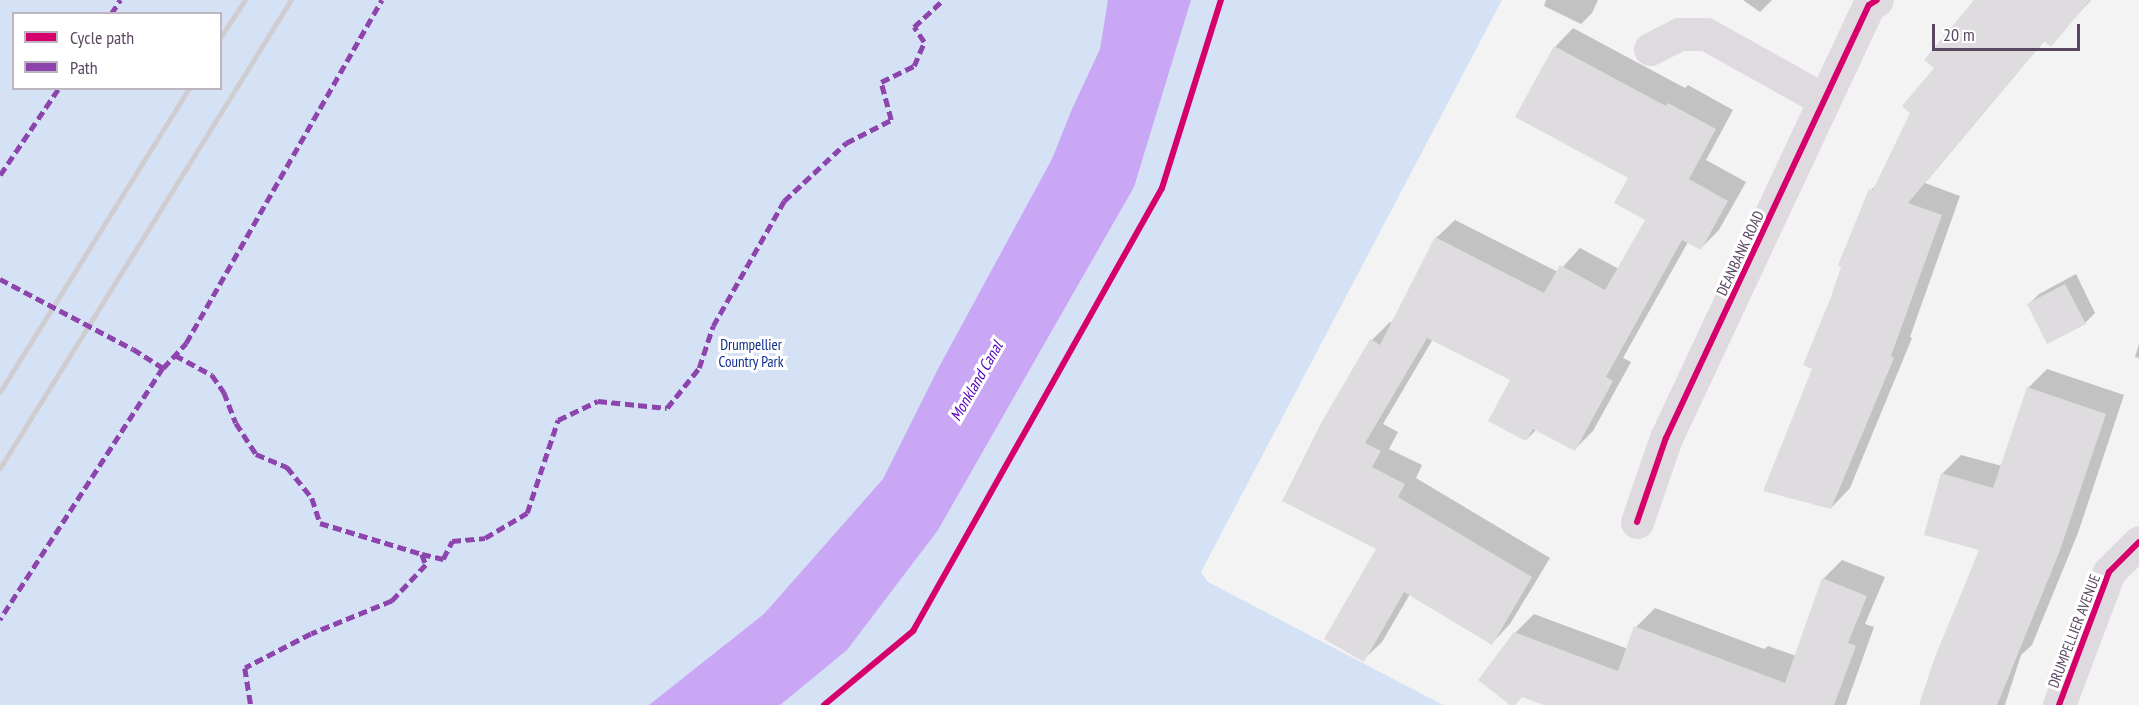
<!DOCTYPE html>
<html>
<head>
<meta charset="utf-8">
<style>
	body { margin:0 }
	#map { position:relative; width:2139px; height:705px; overflow:hidden; background:#f3f3f3; font-family:"PT Sans Narrow",sans-serif }
	div>[style] { position:absolute }
	.green>* { inset:0; background:#d5e1f4 }
	.water>* { inset:0; background:#caa7f5 }
	.shadow>* { inset:0; background:#0003 }
	.building>* { inset:0; background:#dedcdf }
	.minor>* { height:33px; margin:-16.5px; padding:0 16.5px; transform-origin:16.5px; border-radius:16.5px; background:#dfdae0 }
	.rail>* { height:4.5px; margin:-2.25px; padding:0 2.25px; transform-origin:2.25px; border-radius:2.25px; background:#d0cdd2 }
	.quiet>* { height:4.5px; margin-top:-2.25px; transform-origin:0; background:repeating-linear-gradient(90deg,#8e44ad 0 9px,transparent 0 13.5px) }
	.cycleway>* { height:6px; margin:-3px; padding:0 3px; transform-origin:3px; border-radius:3px; background:#d6006c }
	span { translate:-50% -50%; white-space:nowrap; text-align:center; line-height:1.15; -webkit-text-stroke:6px #fff; paint-order:stroke }
	.street-label { font-size:15px; color:#5a4762 }
	.park-label { font-size:15px; color:#0d2f8e }
	.water-label { font-size:16px; color:#5400bc; font-style:italic }
	.legend { position:absolute; left:12px; top:12px; width:210px; height:78px; box-sizing:border-box; background:#fff; border:2px solid #bdb5c0; margin:0; padding:8px 10px; list-style:none; font-size:18px; color:#5a4762 }
	.legend li { display:flex; align-items:center; gap:12px; height:30px }
	.legend b { width:30px; border:2px solid #bdb5c0 }
	.scale { position:absolute; left:1932px; top:24px; width:148px; height:27px; box-sizing:border-box; border:3px solid #5a4762; border-top:0; padding-left:8px; font-size:18px; line-height:21px; white-space:nowrap; color:#5a4762; -webkit-text-stroke:4px #fff; paint-order:stroke }
</style>
</head>
<body>
<div id="map">
	<div class="green">
		<i style="clip-path:polygon(evenodd,0 0,1502px 0,1201px 572px,1208px 582px,1443px 705px,0 705px,0 0,14px 14px,220px 14px,220px 88px,14px 88px,14px 14px)"></i>
	</div>
	<div class="water">
		<i style="clip-path:polygon(1108px 0,1191px 0,1134px 187px,938px 530px,847px 650px,780px 705px,649px 705px,764px 614px,883px 479px,939px 367px,1052px 159px,1072px 109px,1100px 49px)"></i>
	</div>
	<div class="shadow">
		<i style="clip-path:polygon(1546px 0,1598px 0,1592px 13px,1581px 24px,1544px 6px)"></i>
		<i style="clip-path:polygon(1743px 0,1772px 0,1760px 12px)"></i>
		<i style="clip-path:polygon(1980px 0,2091px 0,2050px 45px,2045px 40px,1925px 183px,1960px 196px,1910px 337px,1912px 338px,1850px 488px,1831px 508px,1814px 368px,1832px 298px,1871px 190px,1880px 181px,1936px 67px)"></i>
		<i style="clip-path:polygon(1573px 28px,1685px 88px,1688px 85px,1733px 110px,1706px 160px,1746px 182px,1719px 230px,1701px 248px,1688px 242px,1623px 358px,1631px 362px,1593px 431px,1575px 449px,1537px 429px,1526px 440px,1512px 379px,1433px 339px,1383px 424px,1398px 432px,1389px 449px,1422px 465px,1416px 478px,1550px 558px,1510px 624px,1492px 643px,1410px 594px,1382px 642px,1363px 660px,1378px 549px,1284px 501px,1372px 340px,1390px 322px,1393px 323px,1436px 238px,1455px 220px,1558px 272px,1580px 248px,1619px 269px,1647px 219px,1630px 177px,1555px 47px)"></i>
		<i style="clip-path:polygon(2076px 274px,2095px 313px,2085px 323px,2029px 304px,2039px 294px)"></i>
		<i style="clip-path:polygon(2139px 344px,2139px 358px,2135px 357px)"></i>
		<i style="clip-path:polygon(2047px 369px,2124px 395px,2078px 533px,2032px 645px,2021px 655px,2005px 705px,1921px 705px,1981px 549px,1942px 474px,1961px 455px,2002px 466px,2028px 388px)"></i>
		<i style="clip-path:polygon(1842px 560px,1885px 577px,1865px 624px,1874px 627px,1846px 705px,1548px 705px,1523px 696px,1513px 705px,1515px 633px,1534px 614px,1628px 649px,1636px 627px,1655px 608px,1764px 649px,1768px 646px,1796px 656px,1823px 579px)"></i>
	</div>
	<div class="building">
		<i style="clip-path:polygon(1974px 0,2090px 0,2051px 47px,2044px 41px,1908px 203px,1942px 215px,1891px 356px,1894px 358px,1831px 509px,1763px 491px,1812px 369px,1803px 365px,1831px 297px,1841px 267px,1838px 265px,1869px 189px,1873px 190px,1910px 113px,1902px 106px,1934px 68px,1924px 60px)"></i>
		<i style="clip-path:polygon(1554px 46px,1666px 106px,1668px 103px,1716px 129px,1689px 179px,1728px 201px,1701px 250px,1682px 240px,1606px 377px,1613px 381px,1575px 451px,1533px 429px,1526px 441px,1488px 421px,1510px 380px,1427px 338px,1365px 443px,1381px 451px,1372px 467px,1405px 484px,1398px 497px,1532px 577px,1492px 645px,1404px 592px,1364px 662px,1324px 639px,1376px 549px,1282px 501px,1320px 425px,1370px 339px,1380px 345px,1435px 237px,1544px 293px,1560px 265px,1605px 290px,1645px 220px,1614px 203px,1628px 178px,1515px 117px)"></i>
		<i style="clip-path:polygon(2065px 284px,2086px 324px,2047px 344px,2027px 304px)"></i>
		<i style="clip-path:polygon(2027px 387px,2106px 414px,2059px 553px,1997px 705px,1919px 705px,1935px 657px,1979px 550px,1924px 535px,1941px 473px,1993px 488px)"></i>
		<i style="clip-path:polygon(1822px 578px,1867px 596px,1848px 643px,1856px 646px,1834px 705px,1544px 705px,1522px 697px,1515px 705px,1510px 705px,1478px 680px,1514px 632px,1618px 671px,1634px 626px,1785px 683px)"></i>
	</div>
	<div class="minor">
		<i style="left:1650px;top:49px;width:33px;rotate:-27deg"></i>
		<i style="left:1679px;top:34px;width:27px"></i>
		<i style="left:1706px;top:34px;width:135px;rotate:29.2deg"></i>
		<i style="left:1637px;top:522px;width:89px;rotate:-71deg"></i>
		<i style="left:1666px;top:438px;width:478px;rotate:-64.9deg"></i>
		<i style="left:1869px;top:5px;width:9px;rotate:-32deg"></i>
		<i style="left:2059px;top:705px;width:142px;rotate:-69.4deg"></i>
		<i style="left:2109px;top:572px;width:42px;rotate:-45deg"></i>
	</div>
	<div class="rail">
		<i style="left:220px;top:38px;width:45px;rotate:-56.7deg"></i>
		<i style="left:0;top:392px;width:358px;rotate:-58.1deg"></i>
		<i style="left:0;top:468px;width:551px;rotate:-58.13deg"></i>
	</div>
	<div class="quiet">
		<i style="left:111px;top:14px;width:17px;rotate:-57deg"></i>
		<i style="left:0;top:175px;width:105px;rotate:-55.9deg"></i>
		<i style="left:0;top:279px;width:150px;rotate:27.8deg"></i>
		<i style="left:133px;top:349px;width:36px;rotate:32deg"></i>
		<i style="left:163px;top:368px;width:300px;rotate:122.9deg"></i>
		<i style="left:175px;top:355px;width:42px;rotate:28.4deg"></i>
		<i style="left:212px;top:375px;width:21px;rotate:55deg"></i>
		<i style="left:224px;top:392px;width:33px;rotate:69deg"></i>
		<i style="left:236px;top:423px;width:37px;rotate:57deg"></i>
		<i style="left:256px;top:454px;width:34px;rotate:23deg"></i>
		<i style="left:287px;top:467px;width:40px;rotate:51deg"></i>
		<i style="left:312px;top:498px;width:26px;rotate:72deg"></i>
		<i style="left:320px;top:523px;width:107px;rotate:16.9deg"></i>
		<i style="left:422px;top:554px;width:12px;rotate:70deg"></i>
		<i style="left:426px;top:565px;width:50px;rotate:133.4deg"></i>
		<i style="left:392px;top:601px;width:87px;rotate:157.8deg"></i>
		<i style="left:311px;top:634px;width:74px;rotate:152.7deg"></i>
		<i style="left:245px;top:668px;width:37px;rotate:81deg"></i>
		<i style="left:163px;top:368px;width:34px;rotate:-47deg"></i>
		<i style="left:186px;top:343px;width:395px;rotate:-60.3deg"></i>
		<i style="left:422px;top:554px;width:22px;rotate:13deg"></i>
		<i style="left:443px;top:559px;width:20px;rotate:-63deg"></i>
		<i style="left:452px;top:541px;width:33px;rotate:-5deg"></i>
		<i style="left:485px;top:538px;width:49px;rotate:-30.8deg"></i>
		<i style="left:527px;top:513px;width:98px;rotate:-71.6deg"></i>
		<i style="left:558px;top:420px;width:44px;rotate:-25.4deg"></i>
		<i style="left:598px;top:401px;width:69px;rotate:5.8deg"></i>
		<i style="left:667px;top:408px;width:51px;rotate:-51.3deg"></i>
		<i style="left:699px;top:368px;width:44px;rotate:-71.6deg"></i>
		<i style="left:713px;top:326px;width:144px;rotate:-60.4deg"></i>
		<i style="left:784px;top:201px;width:85px;rotate:-43.1deg"></i>
		<i style="left:846px;top:143px;width:51px;rotate:-27.1deg"></i>
		<i style="left:891px;top:120px;width:39px;rotate:-105deg"></i>
		<i style="left:881px;top:82px;width:37px;rotate:-26deg"></i>
		<i style="left:914px;top:66px;width:26px;rotate:-67deg"></i>
		<i style="left:924px;top:42px;width:18px;rotate:-124deg"></i>
		<i style="left:914px;top:27px;width:40px;rotate:-43deg"></i>
	</div>
	<div class="cycleway">
		<i style="left:1637px;top:522px;width:89px;rotate:-71deg"></i>
		<i style="left:1666px;top:438px;width:478px;rotate:-64.9deg"></i>
		<i style="left:1869px;top:5px;width:9px;rotate:-32deg"></i>
		<i style="left:824px;top:705px;width:116px;rotate:-39.7deg"></i>
		<i style="left:913px;top:631px;width:508px;rotate:-60.66deg"></i>
		<i style="left:1162px;top:188px;width:197px;rotate:-72.6deg"></i>
		<i style="left:2059px;top:705px;width:142px;rotate:-69.4deg"></i>
		<i style="left:2109px;top:572px;width:42px;rotate:-45deg"></i>
	</div>
	<div class="street-label">
		<span style="left:1740px;top:253px;rotate:-65deg">DEANBANK ROAD</span>
		<span style="left:2074px;top:631px;rotate:-69deg">DRUMPELLIER AVENUE</span>
	</div>
	<div class="park-label">
		<span style="left:751px;top:353px">Drumpellier<br>Country Park</span>
	</div>
	<div class="water-label">
		<span style="left:976px;top:381px;rotate:-60deg">Monkland Canal</span>
	</div>
	<ul class="legend">
	<li><b style="height:8px;background:#d6006c"></b>Cycle path</li>
	<li><b style="height:8px;background:#8e44ad"></b>Path</li>
	</ul>
	<div class="scale">20 m</div>
</div>
</body>
</html>
